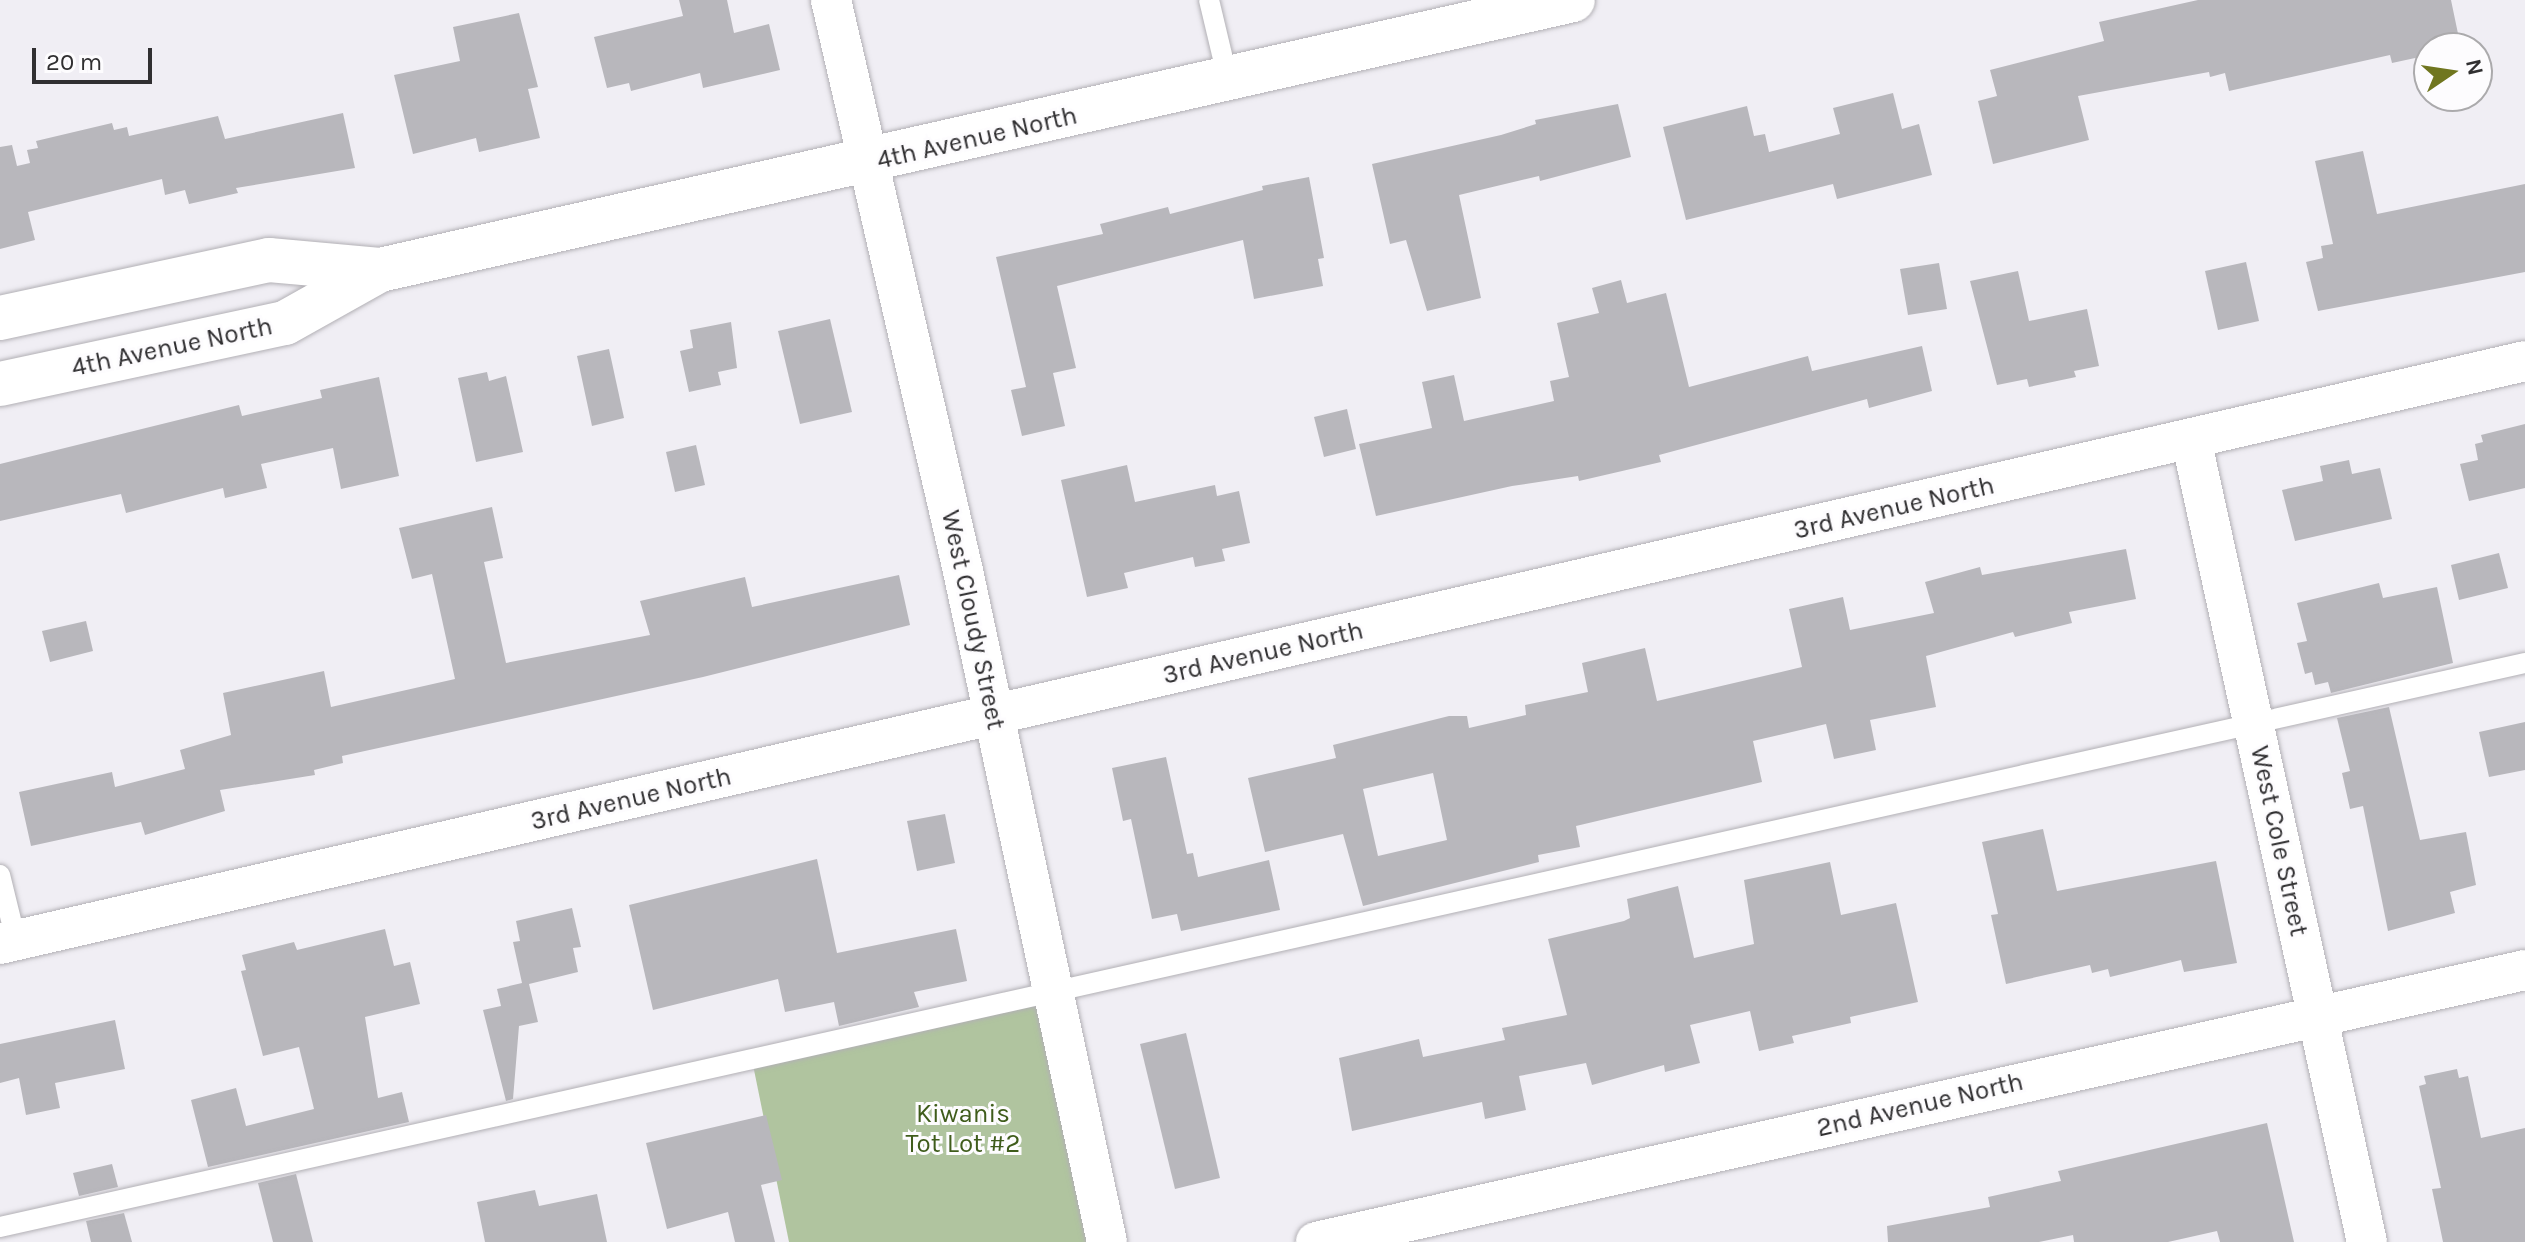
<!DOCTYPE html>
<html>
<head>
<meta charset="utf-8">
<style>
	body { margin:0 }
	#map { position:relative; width:2525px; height:1242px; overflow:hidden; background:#f0eef4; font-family:Karla,sans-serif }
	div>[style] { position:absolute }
	.green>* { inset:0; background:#b0c49f }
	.building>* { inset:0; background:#b8b7bc }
	.roads { filter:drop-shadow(0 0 2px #b2b0b5) drop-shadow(0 0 2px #b2b0b5) }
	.service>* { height:20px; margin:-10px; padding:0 10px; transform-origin:10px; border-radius:10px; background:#fff }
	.minor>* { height:40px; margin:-20px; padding:0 20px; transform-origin:20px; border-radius:20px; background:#fff }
	.tertiary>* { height:44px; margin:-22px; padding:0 22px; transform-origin:22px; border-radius:22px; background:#fff }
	span { translate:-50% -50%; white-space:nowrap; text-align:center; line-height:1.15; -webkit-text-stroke:6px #fdfcfe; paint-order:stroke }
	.street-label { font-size:26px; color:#302f31 }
	.park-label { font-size:26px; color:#3f5c1b }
	.north { position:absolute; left:2413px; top:32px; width:80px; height:80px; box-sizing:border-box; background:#fdfcfe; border:2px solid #abaaac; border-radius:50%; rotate:77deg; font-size:22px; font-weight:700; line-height:32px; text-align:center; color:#302f31 }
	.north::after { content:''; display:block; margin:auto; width:28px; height:36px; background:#70761f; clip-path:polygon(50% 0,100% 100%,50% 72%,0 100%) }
	.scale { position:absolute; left:32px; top:48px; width:120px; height:36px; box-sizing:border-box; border:4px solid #302f31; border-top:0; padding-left:10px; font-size:24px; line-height:28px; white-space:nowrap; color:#302f31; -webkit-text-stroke:6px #fdfcfe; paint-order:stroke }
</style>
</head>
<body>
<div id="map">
	<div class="green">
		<i style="clip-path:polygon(1052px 994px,1107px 1242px,789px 1242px,752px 1060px)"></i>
	</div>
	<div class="building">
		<i style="clip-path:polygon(679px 0,727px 0,734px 33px,769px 24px,780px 70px,703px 88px,700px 73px,631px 91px,629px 83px,607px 88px,594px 37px,683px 16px)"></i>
		<i style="clip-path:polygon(2198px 0,2451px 0,2461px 48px,2429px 48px,2429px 55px,2392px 63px,2390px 55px,2229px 91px,2225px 73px,2210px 77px,2209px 72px,2078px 96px,2089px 140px,1993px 164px,1978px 101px,1997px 96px,1990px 70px,2104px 41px,2099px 22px)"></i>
		<i style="clip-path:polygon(519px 13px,538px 87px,528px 89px,540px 138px,479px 152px,476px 138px,413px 154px,394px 75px,460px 61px,453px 27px)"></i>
		<i style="clip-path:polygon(1893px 93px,1902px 129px,1919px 124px,1932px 175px,1837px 199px,1833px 184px,1686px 220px,1663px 127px,1747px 106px,1754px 136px,1765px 134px,1769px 152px,1840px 134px,1833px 108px)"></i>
		<i style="clip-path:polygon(1618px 104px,1631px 157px,1540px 181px,1539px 176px,1459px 195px,1481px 298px,1427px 311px,1406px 240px,1390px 244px,1372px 164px,1501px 135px,1536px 124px,1535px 120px)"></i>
		<i style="clip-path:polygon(343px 113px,355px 168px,236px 188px,238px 193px,189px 204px,185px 190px,165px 195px,162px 179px,28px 212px,35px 240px,0 249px,0 147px,12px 145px,17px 166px,30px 163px,27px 150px,38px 148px,36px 141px,112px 123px,114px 130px,127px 127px,129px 136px,218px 116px,225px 139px)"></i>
		<i style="clip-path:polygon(2363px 151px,2377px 214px,2525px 184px,2525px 272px,2318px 311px,2306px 262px,2323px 258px,2321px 246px,2333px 244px,2315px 161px)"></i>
		<i style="clip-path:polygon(1309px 177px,1324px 258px,1318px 259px,1323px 286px,1254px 299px,1243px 240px,1057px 286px,1076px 368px,1053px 373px,1065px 426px,1022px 436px,1011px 390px,1026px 387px,996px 257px,1103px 234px,1100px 224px,1168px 207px,1170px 214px,1263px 190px,1262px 186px)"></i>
		<i style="clip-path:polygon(2246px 262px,2259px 321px,2218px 330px,2205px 271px)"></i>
		<i style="clip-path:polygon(1939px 263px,1947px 309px,1908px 315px,1900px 269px)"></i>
		<i style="clip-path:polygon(2018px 271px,2029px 321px,2087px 309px,2099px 366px,2074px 371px,2076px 377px,2029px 387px,2027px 379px,1997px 385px,1970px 281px)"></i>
		<i style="clip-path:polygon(1621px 280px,1627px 303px,1666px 293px,1689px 387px,1808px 356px,1812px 371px,1922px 346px,1932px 391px,1869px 408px,1867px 399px,1659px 455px,1661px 462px,1579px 481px,1578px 476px,1512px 486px,1376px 516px,1359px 444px,1432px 428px,1422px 382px,1454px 375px,1464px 421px,1554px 401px,1550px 381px,1569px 377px,1557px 323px,1599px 313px,1592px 288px)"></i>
		<i style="clip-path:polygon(830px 319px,852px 412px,800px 424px,778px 331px)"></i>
		<i style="clip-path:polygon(731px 322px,737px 368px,718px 372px,721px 385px,689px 392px,680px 351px,693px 348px,690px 330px)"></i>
		<i style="clip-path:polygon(609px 349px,624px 418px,592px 426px,577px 356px)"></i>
		<i style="clip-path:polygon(487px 372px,489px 381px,506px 376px,523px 452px,476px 462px,458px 378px)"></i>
		<i style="clip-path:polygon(379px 377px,399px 476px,341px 489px,333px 448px,261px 464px,267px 488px,225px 498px,223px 488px,126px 513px,121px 494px,0 521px,0 464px,239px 405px,242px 416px,322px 398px,320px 390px)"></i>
		<i style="clip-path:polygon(1347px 409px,1356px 449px,1324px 457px,1314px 417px)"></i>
		<i style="clip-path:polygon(2525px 424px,2525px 488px,2469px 501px,2460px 464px,2478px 460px,2475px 444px,2483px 442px,2481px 435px)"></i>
		<i style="clip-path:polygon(696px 445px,705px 485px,675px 492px,666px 452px)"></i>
		<i style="clip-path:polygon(2349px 460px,2352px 474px,2380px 468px,2392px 519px,2295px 541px,2282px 490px,2323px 481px,2320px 466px)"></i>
		<i style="clip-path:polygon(1127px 465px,1135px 502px,1215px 485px,1217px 496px,1239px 491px,1250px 543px,1222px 549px,1225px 561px,1195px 567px,1193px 557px,1124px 573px,1128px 588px,1087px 597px,1061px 480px)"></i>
		<i style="clip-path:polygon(492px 507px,503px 558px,484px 562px,506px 663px,650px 635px,640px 601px,745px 577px,752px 607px,899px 575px,910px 625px,703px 677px,342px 756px,343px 763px,314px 770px,315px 775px,220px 790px,225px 811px,145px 835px,141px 822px,31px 846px,19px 792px,112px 772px,115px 787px,185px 769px,180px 750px,231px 735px,223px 693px,324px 671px,331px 707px,455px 679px,432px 574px,412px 579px,399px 528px)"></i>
		<i style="clip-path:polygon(evenodd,2126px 549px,2136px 599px,2069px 612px,2072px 623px,2056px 627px,2015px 637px,2013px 632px,1926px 656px,1936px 707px,1870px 720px,1876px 750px,1834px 759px,1826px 724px,1753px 741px,1762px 782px,1576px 826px,1580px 847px,1538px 855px,1539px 862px,1363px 906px,1343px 834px,1265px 852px,1248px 778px,1336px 758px,1333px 745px,1449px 716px,1467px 716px,1469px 728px,1526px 715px,1525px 705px,1588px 692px,1582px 663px,1645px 648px,1657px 701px,1802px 667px,1789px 609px,1843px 597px,1850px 630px,1934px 613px,1925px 582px,1980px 567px,1982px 575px,2126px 549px,1433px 773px,1447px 840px,1378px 856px,1363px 789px,1433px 773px)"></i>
		<i style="clip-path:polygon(2499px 553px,2508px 588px,2459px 600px,2451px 565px)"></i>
		<i style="clip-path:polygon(2379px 583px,2383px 598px,2437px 587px,2453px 663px,2331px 693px,2328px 682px,2315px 685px,2312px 672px,2305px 674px,2297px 643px,2307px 641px,2297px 603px)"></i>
		<i style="clip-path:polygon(86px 621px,93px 651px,50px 662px,42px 631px)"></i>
		<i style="clip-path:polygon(2389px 707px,2420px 840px,2466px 832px,2476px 885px,2450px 892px,2455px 913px,2388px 931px,2363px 806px,2350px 809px,2342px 773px,2350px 771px,2337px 718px)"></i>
		<i style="clip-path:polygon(2525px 722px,2525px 770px,2489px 777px,2479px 732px)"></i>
		<i style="clip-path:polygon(1166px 757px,1187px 854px,1193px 853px,1198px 877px,1269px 860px,1280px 910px,1181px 931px,1177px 914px,1152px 919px,1131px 819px,1123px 821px,1112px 768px)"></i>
		<i style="clip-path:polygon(945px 814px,955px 863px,917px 871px,907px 821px)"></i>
		<i style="clip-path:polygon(2043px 829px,2057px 891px,2216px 861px,2237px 963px,2184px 972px,2181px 960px,2110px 977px,2108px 969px,2092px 973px,2090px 965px,2006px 984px,1991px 915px,1998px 914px,1982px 842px)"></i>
		<i style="clip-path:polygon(817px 859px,837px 953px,956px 929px,967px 981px,914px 992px,919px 1007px,839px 1026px,834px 1002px,785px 1012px,778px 979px,653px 1010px,629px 905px)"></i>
		<i style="clip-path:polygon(1830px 862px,1841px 915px,1896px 903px,1918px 1002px,1850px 1017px,1851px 1023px,1792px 1036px,1794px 1043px,1759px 1051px,1750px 1011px,1690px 1025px,1700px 1063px,1665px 1072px,1664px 1065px,1592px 1085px,1586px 1063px,1519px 1076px,1526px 1110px,1485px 1119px,1482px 1102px,1352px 1131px,1339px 1058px,1419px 1039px,1423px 1057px,1505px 1040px,1502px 1028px,1567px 1015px,1548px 939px,1624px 921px,1630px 918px,1627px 899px,1678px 886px,1694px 958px,1754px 944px,1744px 880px)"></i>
		<i style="clip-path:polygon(572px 908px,581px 947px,573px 948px,578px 972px,529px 984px,538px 1022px,519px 1026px,513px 1099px,506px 1101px,483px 1010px,501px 1006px,497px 989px,522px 983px,513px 942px,520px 941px,516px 921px)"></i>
		<i style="clip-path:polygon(385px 929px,394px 966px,410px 962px,420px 1004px,365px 1017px,378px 1098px,402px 1092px,409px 1122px,208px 1167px,191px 1100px,236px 1088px,246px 1126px,314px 1109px,299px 1047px,263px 1056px,241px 971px,246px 970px,242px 955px,294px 942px,297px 950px)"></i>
		<i style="clip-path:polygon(115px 1020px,125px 1069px,55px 1083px,60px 1108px,26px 1115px,19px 1078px,0 1083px,0 1044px)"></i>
		<i style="clip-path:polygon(1186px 1033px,1220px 1178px,1175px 1189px,1140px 1044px)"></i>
		<i style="clip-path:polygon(2457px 1069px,2459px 1078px,2468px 1076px,2481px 1138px,2525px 1128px,2525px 1242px,2443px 1242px,2432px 1189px,2441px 1188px,2419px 1086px,2426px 1084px,2424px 1076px)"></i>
		<i style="clip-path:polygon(766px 1115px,782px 1180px,761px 1185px,775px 1242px,735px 1242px,728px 1212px,667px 1229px,646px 1143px)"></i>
		<i style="clip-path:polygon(2267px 1123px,2294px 1242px,2220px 1242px,2217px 1231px,2168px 1242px,2074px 1242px,2073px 1235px,2039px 1242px,1888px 1242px,1887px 1226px,1990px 1207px,1988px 1197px,2061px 1181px,2058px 1171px)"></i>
		<i style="clip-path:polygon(112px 1164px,118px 1187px,79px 1196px,73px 1173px)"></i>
		<i style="clip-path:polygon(296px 1174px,313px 1242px,273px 1242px,258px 1183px)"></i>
		<i style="clip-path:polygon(535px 1190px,539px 1206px,597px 1194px,607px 1242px,485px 1242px,477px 1202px)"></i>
		<i style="clip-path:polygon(124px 1213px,132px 1242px,91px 1242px,86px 1221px)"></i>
	</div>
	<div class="roads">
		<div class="service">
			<i style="left:1209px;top:0;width:82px;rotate:76.6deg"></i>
			<i style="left:0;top:875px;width:67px;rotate:76.2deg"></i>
			<i style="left:0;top:1227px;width:2587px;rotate:-12.59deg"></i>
		</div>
		<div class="minor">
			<i style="left:831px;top:0;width:586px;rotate:76.98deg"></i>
			<i style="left:963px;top:571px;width:686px;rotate:77.89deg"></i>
			<i style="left:2191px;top:439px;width:822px;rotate:77.64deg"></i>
			<i style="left:0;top:944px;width:2591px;rotate:-13deg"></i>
			<i style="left:1316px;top:1242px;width:1239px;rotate:-12.68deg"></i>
		</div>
		<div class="tertiary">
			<i style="left:0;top:318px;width:275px;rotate:-12.2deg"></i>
			<i style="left:269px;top:260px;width:111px;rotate:5.1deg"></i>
			<i style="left:0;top:384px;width:291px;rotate:-12.1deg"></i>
			<i style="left:285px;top:323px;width:109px;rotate:-29.2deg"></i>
			<i style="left:380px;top:270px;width:1223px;rotate:-12.75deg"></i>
		</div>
	</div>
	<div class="street-label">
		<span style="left:977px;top:138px;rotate:-13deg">4th Avenue North</span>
		<span style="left:172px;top:347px;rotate:-12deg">4th Avenue North</span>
		<span style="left:1894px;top:508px;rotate:-13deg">3rd Avenue North</span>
		<span style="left:973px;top:620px;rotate:78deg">West Cloudy Street</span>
		<span style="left:1263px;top:653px;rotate:-13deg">3rd Avenue North</span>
		<span style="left:631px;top:799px;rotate:-13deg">3rd Avenue North</span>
		<span style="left:2279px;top:841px;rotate:78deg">West Cole Street</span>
		<span style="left:1920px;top:1105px;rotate:-13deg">2nd Avenue North</span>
	</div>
	<div class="park-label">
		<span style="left:963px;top:1129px">Kiwanis<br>Tot Lot #2</span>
	</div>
	<div class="north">N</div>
	<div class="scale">20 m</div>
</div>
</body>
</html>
